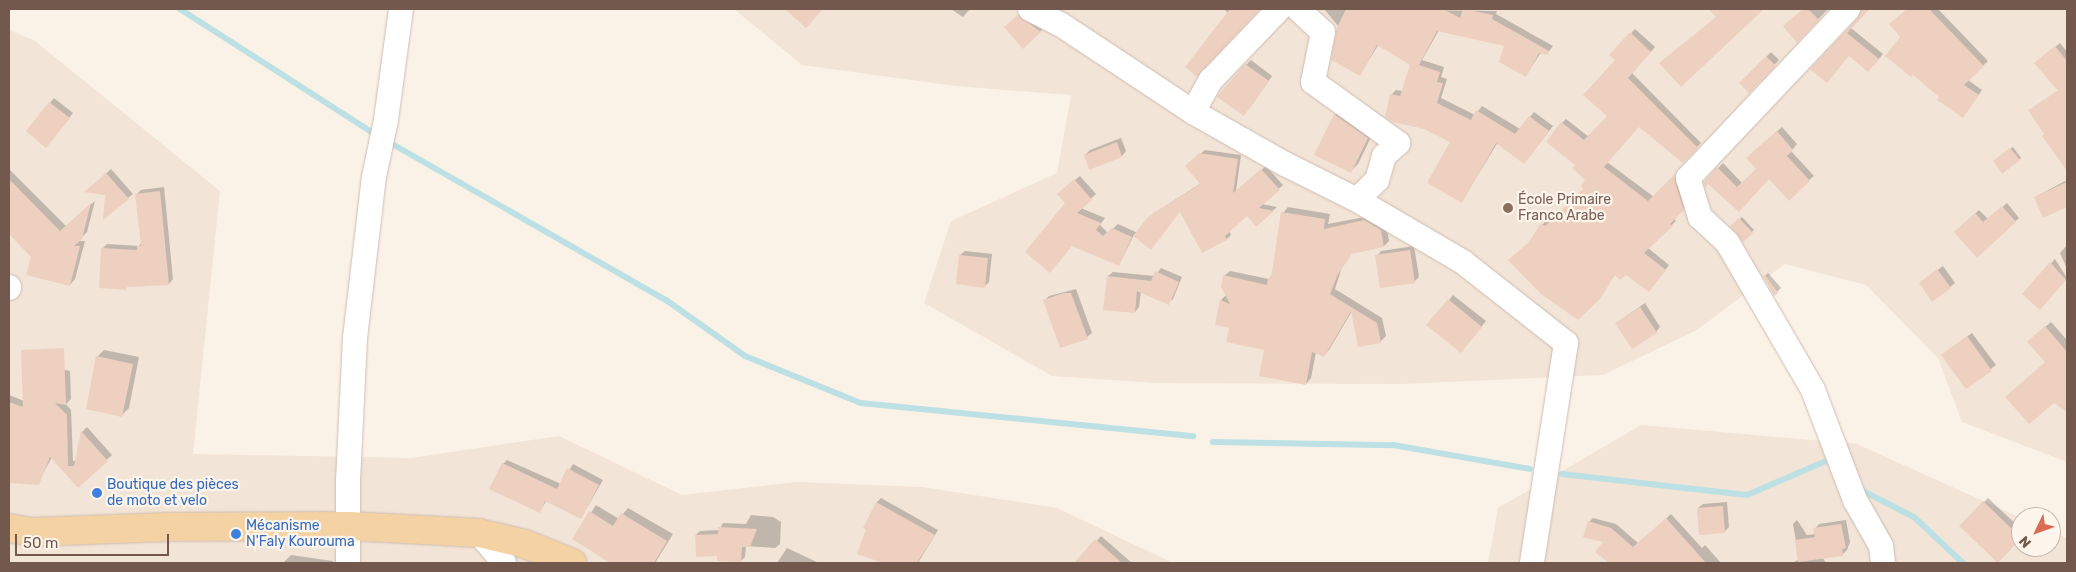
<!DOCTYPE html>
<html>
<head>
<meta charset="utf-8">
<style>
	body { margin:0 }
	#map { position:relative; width:2076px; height:572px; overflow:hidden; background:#fbf2e7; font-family:Rubik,sans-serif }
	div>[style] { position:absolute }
	.residential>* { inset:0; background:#f2e4d6 }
	.shadow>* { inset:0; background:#0003 }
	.stream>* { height:6px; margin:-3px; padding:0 3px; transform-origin:3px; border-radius:3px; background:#bce0e3 }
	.building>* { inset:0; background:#eed0c0 }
	.roads { filter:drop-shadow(0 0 1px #cebcb1) drop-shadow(0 0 1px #cebcb1) }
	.minor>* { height:24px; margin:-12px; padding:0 12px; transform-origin:12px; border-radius:12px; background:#fff }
	.major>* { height:28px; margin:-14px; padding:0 14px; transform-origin:14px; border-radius:14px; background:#f5d2a4 }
	.dots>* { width:14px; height:14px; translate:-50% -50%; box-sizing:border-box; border:2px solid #fef6ed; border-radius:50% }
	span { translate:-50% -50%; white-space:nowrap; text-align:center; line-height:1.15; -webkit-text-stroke:4.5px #fef6ed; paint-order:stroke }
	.education-label { font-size:14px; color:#785e54 }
	.left { translate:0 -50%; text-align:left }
	.shop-label { font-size:14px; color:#366cbe }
	.frame { position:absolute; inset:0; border:10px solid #73584d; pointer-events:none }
	.north { position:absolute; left:2011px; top:507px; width:50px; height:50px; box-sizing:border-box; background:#fef6ed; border:1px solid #c6b7ad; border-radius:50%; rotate:228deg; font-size:14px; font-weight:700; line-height:20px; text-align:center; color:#73584d }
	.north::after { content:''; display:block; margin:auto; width:18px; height:22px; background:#dc6b54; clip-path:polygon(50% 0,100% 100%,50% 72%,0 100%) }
	.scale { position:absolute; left:15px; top:534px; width:154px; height:22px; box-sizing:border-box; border:2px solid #73584d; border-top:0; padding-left:6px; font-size:15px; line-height:18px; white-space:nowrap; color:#73584d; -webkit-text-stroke:4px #fef6ed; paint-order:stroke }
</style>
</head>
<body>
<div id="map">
	<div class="residential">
		<i style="clip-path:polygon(734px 9px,2067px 9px,2067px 462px,1962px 422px,1938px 358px,1866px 285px,1785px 264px,1697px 330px,1603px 375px,1401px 384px,1157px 383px,1052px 376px,924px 303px,951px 221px,1057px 173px,1071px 95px,955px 86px,802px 65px)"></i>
		<i style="clip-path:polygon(9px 30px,35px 41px,220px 191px,193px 454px,411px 458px,559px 436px,682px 495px,796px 482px,923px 487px,1057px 508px,1173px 563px,9px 563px)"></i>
		<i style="clip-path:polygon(1641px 425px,1857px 444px,2021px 518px,2021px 547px,2051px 547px,2051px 531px,2067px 538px,2067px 563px,1488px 563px,1498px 508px)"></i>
	</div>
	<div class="shadow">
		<i style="clip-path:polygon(951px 9px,970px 9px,963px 17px)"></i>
		<i style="clip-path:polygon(1224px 9px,1259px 9px,1197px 75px,1228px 13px)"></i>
		<i style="clip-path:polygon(1324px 9px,1497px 11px,1496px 14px,1553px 46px,1547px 54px,1541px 52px,1526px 76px,1506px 45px,1439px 30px,1422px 60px,1444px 67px,1441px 77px,1447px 79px,1441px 98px,1475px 115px,1482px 106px,1520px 129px,1534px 112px,1553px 126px,1529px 157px,1498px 142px,1462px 201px,1452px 141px,1391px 95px,1396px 90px,1403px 91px,1412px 64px,1379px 44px,1360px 74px,1339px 27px)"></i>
		<i style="clip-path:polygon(1710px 9px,1762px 9px,1718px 16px)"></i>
		<i style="clip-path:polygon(1804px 9px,1828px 9px,1797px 41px,1789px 22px)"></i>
		<i style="clip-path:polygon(1908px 9px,1938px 9px,1988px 61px,1968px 80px,1982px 90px,1963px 116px,1941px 97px,1902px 37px,1895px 20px)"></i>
		<i style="clip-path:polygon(1023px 11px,1045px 27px,1023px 47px,1010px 23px)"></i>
		<i style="clip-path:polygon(1851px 28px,1883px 54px,1873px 66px,1849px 55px,1812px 69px)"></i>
		<i style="clip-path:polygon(1635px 29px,1655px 47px,1632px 73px,1701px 143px,1683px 161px,1639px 126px,1607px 162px,1654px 197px,1679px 171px,1687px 205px,1674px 219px,1676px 221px,1648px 248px,1669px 265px,1653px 286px,1626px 273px,1615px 274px,1531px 241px,1546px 220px,1550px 223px,1585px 188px,1587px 180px,1577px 165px,1562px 123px,1566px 119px,1589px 137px,1609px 116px,1617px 60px,1611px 55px)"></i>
		<i style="clip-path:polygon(2060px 43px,2067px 52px,2067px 168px,2030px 110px,2059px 90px,2040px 59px)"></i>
		<i style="clip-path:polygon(1771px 52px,1779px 60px,1750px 91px,1741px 83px)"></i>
		<i style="clip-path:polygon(1251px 60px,1272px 76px,1249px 109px,1246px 65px)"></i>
		<i style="clip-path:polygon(54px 98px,73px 113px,51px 141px,27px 131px)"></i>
		<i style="clip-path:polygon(1342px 108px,1374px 131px,1358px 164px,1351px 171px,1316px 154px,1335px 115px)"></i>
		<i style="clip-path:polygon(1782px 127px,1797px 144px,1791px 151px,1814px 176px,1809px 180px,1769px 178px,1744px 206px,1705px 182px,1723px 163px,1742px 183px,1758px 168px,1752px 153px)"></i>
		<i style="clip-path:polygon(1121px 138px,1126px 151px,1122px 156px,1090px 168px,1085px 155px,1090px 150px)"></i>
		<i style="clip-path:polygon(2013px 147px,2021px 158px,2019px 160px,1996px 159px)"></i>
		<i style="clip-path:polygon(1205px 150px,1241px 155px,1236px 191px,1266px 166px,1283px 185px,1261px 204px,1277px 207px,1256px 225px,1247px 215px,1229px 231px,1231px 235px,1227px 239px,1203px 252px,1180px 211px,1134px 235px,1119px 265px,1067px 203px,1064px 189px,1080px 176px,1096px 194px,1081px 208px,1105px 218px,1100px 225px,1108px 233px,1118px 224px,1138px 233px,1153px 214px,1201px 183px,1191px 162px)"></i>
		<i style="clip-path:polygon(9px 169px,66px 226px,95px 201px,87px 232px,78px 241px,85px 241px,75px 279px,70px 285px,32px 257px,9px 232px)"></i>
		<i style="clip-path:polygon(111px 169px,133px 194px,128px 198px,90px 188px)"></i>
		<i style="clip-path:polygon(2067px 180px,2067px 206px,2044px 216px,2035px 197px)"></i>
		<i style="clip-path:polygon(164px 187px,173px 279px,169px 284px,128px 285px,126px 288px,103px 248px,107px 244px,139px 246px,142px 242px,137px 194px,141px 190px)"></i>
		<i style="clip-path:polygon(2007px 203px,2019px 218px,1977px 257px,1955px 232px,1979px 210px,1988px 219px)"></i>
		<i style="clip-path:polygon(1288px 207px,1330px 214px,1328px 224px,1370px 216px,1386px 225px,1389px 241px,1384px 246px,1352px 252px,1342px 267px,1335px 289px,1382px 318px,1386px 336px,1380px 342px,1352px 311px,1329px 350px,1323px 356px,1316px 352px,1311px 378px,1306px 384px,1266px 349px,1230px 327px,1221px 300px,1226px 295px,1224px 276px,1230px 271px,1269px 279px,1273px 274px,1283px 213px)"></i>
		<i style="clip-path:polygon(1742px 217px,1754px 230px,1743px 240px,1732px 226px)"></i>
		<i style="clip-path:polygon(2067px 245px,2067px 269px,2060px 253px)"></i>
		<i style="clip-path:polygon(1414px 246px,1419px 277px,1414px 282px,1377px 256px,1381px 251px)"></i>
		<i style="clip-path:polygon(965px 251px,992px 254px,989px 282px,984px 287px,960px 255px)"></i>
		<i style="clip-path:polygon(2055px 259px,2067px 278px,2044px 304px,2023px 294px)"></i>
		<i style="clip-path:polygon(1943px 266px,1955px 283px,1950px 287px,1920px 283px)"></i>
		<i style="clip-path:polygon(1161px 268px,1182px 277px,1173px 299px,1168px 303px,1141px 291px,1139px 307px,1135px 312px,1108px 276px,1113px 272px,1155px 276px)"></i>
		<i style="clip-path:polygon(1768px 273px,1781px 288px,1777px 292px,1764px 277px)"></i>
		<i style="clip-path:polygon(1076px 289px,1092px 333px,1087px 337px,1044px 301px,1049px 296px)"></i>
		<i style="clip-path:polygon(1453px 295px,1486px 321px,1465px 347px,1449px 300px)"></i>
		<i style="clip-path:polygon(1645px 303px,1660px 327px,1656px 332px,1616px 323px)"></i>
		<i style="clip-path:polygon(2051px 322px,2067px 340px,2067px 412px,2054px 401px,2046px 362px,2033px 337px)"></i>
		<i style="clip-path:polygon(1972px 333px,1996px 365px,1966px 388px,1947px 351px)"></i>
		<i style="clip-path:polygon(104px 350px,139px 357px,129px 408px,122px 415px,97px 357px)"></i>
		<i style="clip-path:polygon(28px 362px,70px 371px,71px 399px,66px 404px,71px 410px,73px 461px,76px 461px,82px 432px,87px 427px,112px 455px,78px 486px,52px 457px,38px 483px,9px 481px,9px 395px,24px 401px)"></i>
		<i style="clip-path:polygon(507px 460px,561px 484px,573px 464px,603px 480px,581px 518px,547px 500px,540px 511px,503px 464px)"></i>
		<i style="clip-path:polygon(881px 498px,938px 530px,918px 563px,884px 563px,876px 553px,877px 502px)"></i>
		<i style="clip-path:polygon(1988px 498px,2021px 529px,2021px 538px,1998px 562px,1961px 526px)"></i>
		<i style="clip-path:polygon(1727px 502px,1729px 527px,1724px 532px,1698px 508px,1703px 504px)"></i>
		<i style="clip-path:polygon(596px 505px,619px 519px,628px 508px,673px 534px,655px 563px,613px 563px,574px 539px)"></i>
		<i style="clip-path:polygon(1671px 514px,1702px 548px,1705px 545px,1721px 563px,1666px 563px,1644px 539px)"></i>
		<i style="clip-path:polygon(751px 515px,773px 517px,781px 522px,780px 544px,775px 548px,746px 546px,745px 557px,741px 561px,718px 555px,696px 535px,700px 531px,719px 530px,723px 523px,746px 524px)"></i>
		<i style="clip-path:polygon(1593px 518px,1616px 524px,1646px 550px,1634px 563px,1611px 563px,1597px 551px,1605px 542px,1589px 522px)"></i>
		<i style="clip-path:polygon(1797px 520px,1807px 535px,1816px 534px,1815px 529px,1819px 524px,1846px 520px,1850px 542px,1847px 550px,1842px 555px,1823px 558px,1826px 563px,1793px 563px,1799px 559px,1793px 524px)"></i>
		<i style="clip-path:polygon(1101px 536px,1132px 563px,1078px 563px)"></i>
		<i style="clip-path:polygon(787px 548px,819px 563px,777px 563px)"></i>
		<i style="clip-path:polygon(291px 555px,333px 561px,333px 563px,283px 563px)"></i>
	</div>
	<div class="stream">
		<i style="left:180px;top:9px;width:229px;rotate:32.7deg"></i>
		<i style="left:394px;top:145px;width:313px;rotate:29.7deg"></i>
		<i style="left:666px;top:300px;width:97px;rotate:35.3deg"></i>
		<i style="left:745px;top:356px;width:125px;rotate:22.1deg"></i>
		<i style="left:861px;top:403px;width:334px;rotate:5.7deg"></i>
		<i style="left:1213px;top:442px;width:180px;rotate:1deg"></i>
		<i style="left:1393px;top:445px;width:139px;rotate:9.9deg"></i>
		<i style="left:1562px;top:474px;width:186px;rotate:6.5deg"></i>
		<i style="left:1747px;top:495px;width:94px;rotate:-23.3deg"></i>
		<i style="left:1857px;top:488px;width:64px;rotate:27deg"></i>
		<i style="left:1914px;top:517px;width:67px;rotate:43.2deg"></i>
	</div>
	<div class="building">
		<i style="clip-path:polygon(785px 9px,823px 9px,806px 28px)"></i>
		<i style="clip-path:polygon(1230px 9px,1260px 9px,1197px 77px,1185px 67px)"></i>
		<i style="clip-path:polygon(1346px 9px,1443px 9px,1460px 18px,1463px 9px,1493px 15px,1492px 19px,1549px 51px,1548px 55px,1539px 53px,1526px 77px,1499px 62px,1504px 46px,1437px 31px,1419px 65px,1440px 72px,1437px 82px,1443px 83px,1437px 103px,1471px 120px,1476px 110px,1515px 134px,1529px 116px,1549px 131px,1524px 164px,1496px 143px,1462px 203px,1427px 183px,1450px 142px,1424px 129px,1393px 122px,1385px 117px,1390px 94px,1400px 96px,1410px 65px,1377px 45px,1360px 76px,1331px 60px,1336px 30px)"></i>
		<i style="clip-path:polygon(1708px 9px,1764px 9px,1681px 87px,1659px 63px,1716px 17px)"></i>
		<i style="clip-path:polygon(1803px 9px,1808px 9px,1819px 20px,1797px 43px,1783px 26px)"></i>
		<i style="clip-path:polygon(1861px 9px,1870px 9px,1847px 33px,1879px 59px,1868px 72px,1849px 56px,1827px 83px,1810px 69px,1858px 18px)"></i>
		<i style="clip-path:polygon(1907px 9px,1929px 9px,1984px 66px,1964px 85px,1979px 95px,1963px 118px,1937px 100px,1939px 97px,1913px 75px,1911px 77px,1885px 56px,1900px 37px,1889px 24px)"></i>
		<i style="clip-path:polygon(1018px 15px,1041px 32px,1023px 49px,1004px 27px)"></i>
		<i style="clip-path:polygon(1630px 32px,1651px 52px,1628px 78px,1698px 148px,1683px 163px,1639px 127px,1604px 167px,1648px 201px,1676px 173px,1675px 182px,1684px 210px,1670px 224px,1673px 226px,1644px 253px,1666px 270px,1649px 292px,1626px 275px,1620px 280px,1615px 275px,1600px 299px,1578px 320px,1541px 294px,1508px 260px,1529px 242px,1541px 223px,1545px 226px,1583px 189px,1581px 186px,1585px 180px,1572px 168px,1575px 165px,1546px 142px,1561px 122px,1584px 140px,1607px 116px,1583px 95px,1615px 60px,1609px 55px)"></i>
		<i style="clip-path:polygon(2055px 46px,2067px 61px,2067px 171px,2042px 136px,2044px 134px,2028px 110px,2058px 91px,2034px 63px)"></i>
		<i style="clip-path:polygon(1766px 56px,1776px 66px,1749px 93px,1739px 83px)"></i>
		<i style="clip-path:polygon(1245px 64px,1269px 81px,1244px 116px,1217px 97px)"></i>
		<i style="clip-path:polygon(49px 102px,70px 118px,46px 148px,26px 131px)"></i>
		<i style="clip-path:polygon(1334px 114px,1368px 138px,1351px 173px,1314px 155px)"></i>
		<i style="clip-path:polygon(1777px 131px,1793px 150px,1787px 156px,1810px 181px,1789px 201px,1769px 179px,1739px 212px,1708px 184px,1705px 188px,1704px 182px,1717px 167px,1737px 187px,1756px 169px,1746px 158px)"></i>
		<i style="clip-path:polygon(1117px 142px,1122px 157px,1089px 170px,1084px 155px)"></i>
		<i style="clip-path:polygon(2010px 148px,2020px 160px,2002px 174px,1993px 161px)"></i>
		<i style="clip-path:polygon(1199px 153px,1238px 159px,1233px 193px,1261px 169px,1280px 190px,1259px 208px,1274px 211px,1256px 227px,1247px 216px,1225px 236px,1227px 240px,1202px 253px,1180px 212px,1151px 250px,1133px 236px,1148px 217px,1200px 184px,1185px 166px)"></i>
		<i style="clip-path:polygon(106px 173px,129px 199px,103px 220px,105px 195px,84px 192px)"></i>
		<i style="clip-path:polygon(9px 179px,60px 231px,91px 203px,82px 239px,74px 246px,80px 246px,70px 286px,26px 275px,31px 257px,9px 234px)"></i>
		<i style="clip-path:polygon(1074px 179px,1092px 200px,1077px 213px,1101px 223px,1096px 230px,1103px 236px,1112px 228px,1132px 237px,1119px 266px,1072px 246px,1050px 273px,1025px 252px,1065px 203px,1057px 194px)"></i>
		<i style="clip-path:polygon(2067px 182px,2067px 207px,2043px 218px,2034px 197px)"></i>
		<i style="clip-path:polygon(160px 191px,169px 285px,126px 287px,126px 290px,99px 288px,101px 248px,137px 250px,137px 246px,141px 246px,135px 194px)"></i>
		<i style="clip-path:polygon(2002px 206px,2016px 222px,1977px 258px,1954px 232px,1975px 213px,1983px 222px)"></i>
		<i style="clip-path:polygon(1281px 212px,1325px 219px,1324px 229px,1364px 220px,1381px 230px,1384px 247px,1352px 254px,1338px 274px,1330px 294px,1377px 323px,1381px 343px,1358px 347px,1351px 311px,1324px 357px,1312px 352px,1306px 385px,1259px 376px,1264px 350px,1226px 342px,1229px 328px,1215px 325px,1220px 300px,1230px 304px,1221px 287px,1223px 275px,1267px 285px,1268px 278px,1271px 278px)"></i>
		<i style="clip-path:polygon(1739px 218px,1753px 233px,1743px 242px,1730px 226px)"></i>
		<i style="clip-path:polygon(1410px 250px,1415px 283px,1380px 288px,1375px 255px)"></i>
		<i style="clip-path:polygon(959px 255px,988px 258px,985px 288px,956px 284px)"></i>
		<i style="clip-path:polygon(2050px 262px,2066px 280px,2040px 310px,2022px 294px)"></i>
		<i style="clip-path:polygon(1937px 269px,1951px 288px,1932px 302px,1919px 283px)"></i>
		<i style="clip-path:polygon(1155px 271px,1179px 282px,1169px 305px,1137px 291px,1135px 313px,1103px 310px,1107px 276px,1151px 281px)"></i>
		<i style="clip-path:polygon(1765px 275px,1778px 293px,1774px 296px,1763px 276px)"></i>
		<i style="clip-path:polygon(1064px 293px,1071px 293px,1088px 339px,1060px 348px,1043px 300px)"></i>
		<i style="clip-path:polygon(1448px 299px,1482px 327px,1461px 353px,1426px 325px)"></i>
		<i style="clip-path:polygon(1640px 307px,1657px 333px,1632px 349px,1615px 323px)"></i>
		<i style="clip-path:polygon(2045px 326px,2067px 352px,2067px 412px,2054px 403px,2029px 424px,2005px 397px,2045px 362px,2027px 342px)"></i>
		<i style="clip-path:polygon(1967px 336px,1992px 371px,1966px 389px,1941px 355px)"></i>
		<i style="clip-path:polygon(64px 348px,66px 405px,55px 403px,67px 415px,68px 466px,74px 466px,81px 431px,108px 461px,78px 488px,50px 457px,39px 485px,9px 483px,9px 402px,23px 407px,21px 350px)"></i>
		<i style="clip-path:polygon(96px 356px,133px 364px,122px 417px,86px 409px)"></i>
		<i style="clip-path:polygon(502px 463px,557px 489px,567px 468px,599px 485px,581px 519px,545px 501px,540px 513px,489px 489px)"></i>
		<i style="clip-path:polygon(1983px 501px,2021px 538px,1998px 563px,1959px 526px)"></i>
		<i style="clip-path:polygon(876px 502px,935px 535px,917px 563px,883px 563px,857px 554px,866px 529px,863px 528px)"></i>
		<i style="clip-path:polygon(1723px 506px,1725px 533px,1699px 535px,1697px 508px)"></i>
		<i style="clip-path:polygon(589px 511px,613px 526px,621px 513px,667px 541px,654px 563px,610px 563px,572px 539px)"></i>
		<i style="clip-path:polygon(1666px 518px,1706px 563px,1609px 563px,1595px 552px,1603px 542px,1583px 537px,1588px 521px,1611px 528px,1633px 547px)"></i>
		<i style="clip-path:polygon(1841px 524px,1846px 548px,1842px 549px,1843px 556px,1798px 562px,1795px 540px,1815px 537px,1813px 528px)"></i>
		<i style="clip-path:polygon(718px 527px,757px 529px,750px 547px,742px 547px,741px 562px,717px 561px,717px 556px,696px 557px,695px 535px,718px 534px)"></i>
		<i style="clip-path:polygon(1095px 539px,1122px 563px,1074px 563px)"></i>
	</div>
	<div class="roads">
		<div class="minor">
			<i style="left:1030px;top:9px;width:34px;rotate:27deg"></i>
			<i style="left:1060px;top:24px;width:159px;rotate:33.5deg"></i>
			<i style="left:1193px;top:112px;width:106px;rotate:29.5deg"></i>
			<i style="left:1285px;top:164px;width:80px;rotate:26.6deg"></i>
			<i style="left:1357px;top:200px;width:123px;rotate:30.3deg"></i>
			<i style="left:1463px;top:262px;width:131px;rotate:38.2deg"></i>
			<i style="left:1566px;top:343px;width:223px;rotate:98.8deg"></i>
			<i style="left:1298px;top:9px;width:34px;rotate:43deg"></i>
			<i style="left:1323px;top:32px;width:51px;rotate:101.3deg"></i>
			<i style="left:1313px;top:82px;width:105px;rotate:35.7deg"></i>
			<i style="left:1398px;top:143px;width:19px;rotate:137deg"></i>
			<i style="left:1384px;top:156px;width:25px;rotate:106deg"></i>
			<i style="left:1377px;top:180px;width:28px;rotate:135deg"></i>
			<i style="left:1848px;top:9px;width:233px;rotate:133.4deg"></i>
			<i style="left:1688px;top:178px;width:41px;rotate:72.9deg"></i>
			<i style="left:1700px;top:217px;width:37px;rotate:43deg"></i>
			<i style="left:1727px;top:242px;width:171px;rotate:59.8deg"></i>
			<i style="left:1813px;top:390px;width:118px;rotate:69.1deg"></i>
			<i style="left:1855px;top:500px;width:53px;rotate:60.5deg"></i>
			<i style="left:1881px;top:546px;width:17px;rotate:83deg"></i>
			<i style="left:1193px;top:112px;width:37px;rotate:-61deg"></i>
			<i style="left:1211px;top:80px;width:98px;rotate:-46.2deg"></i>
			<i style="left:9px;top:288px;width:1px;rotate:-90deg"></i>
			<i style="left:479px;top:533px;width:39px;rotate:50deg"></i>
			<i style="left:348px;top:563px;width:82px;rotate:-90deg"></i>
			<i style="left:348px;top:481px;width:143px;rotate:-87.2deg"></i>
			<i style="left:355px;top:338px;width:162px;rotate:-83.3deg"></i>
			<i style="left:374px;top:177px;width:58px;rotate:-78.1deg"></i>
			<i style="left:386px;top:120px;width:112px;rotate:-82.3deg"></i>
		</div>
		<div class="major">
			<i style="left:9px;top:528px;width:23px;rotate:10deg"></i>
			<i style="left:32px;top:532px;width:137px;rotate:-2.1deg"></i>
			<i style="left:169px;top:527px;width:180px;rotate:-0.3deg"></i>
			<i style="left:349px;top:526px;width:130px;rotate:3.1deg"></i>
			<i style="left:479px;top:533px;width:47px;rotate:13.4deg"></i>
			<i style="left:525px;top:544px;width:51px;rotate:22deg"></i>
		</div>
	</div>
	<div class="dots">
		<i style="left:1508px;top:208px;background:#8d6e63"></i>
		<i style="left:97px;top:493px;background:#3f7fe0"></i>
		<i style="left:236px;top:534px;background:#3f7fe0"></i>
	</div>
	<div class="education-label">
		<span class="left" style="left:1518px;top:208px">École Primaire<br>Franco Arabe</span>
	</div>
	<div class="shop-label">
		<span class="left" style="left:107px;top:493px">Boutique des pièces<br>de moto et velo</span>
		<span class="left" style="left:246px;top:534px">Mécanisme<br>N'Faly Kourouma</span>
	</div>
	<div class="frame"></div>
	<div class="north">N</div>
	<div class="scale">50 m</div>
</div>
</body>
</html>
